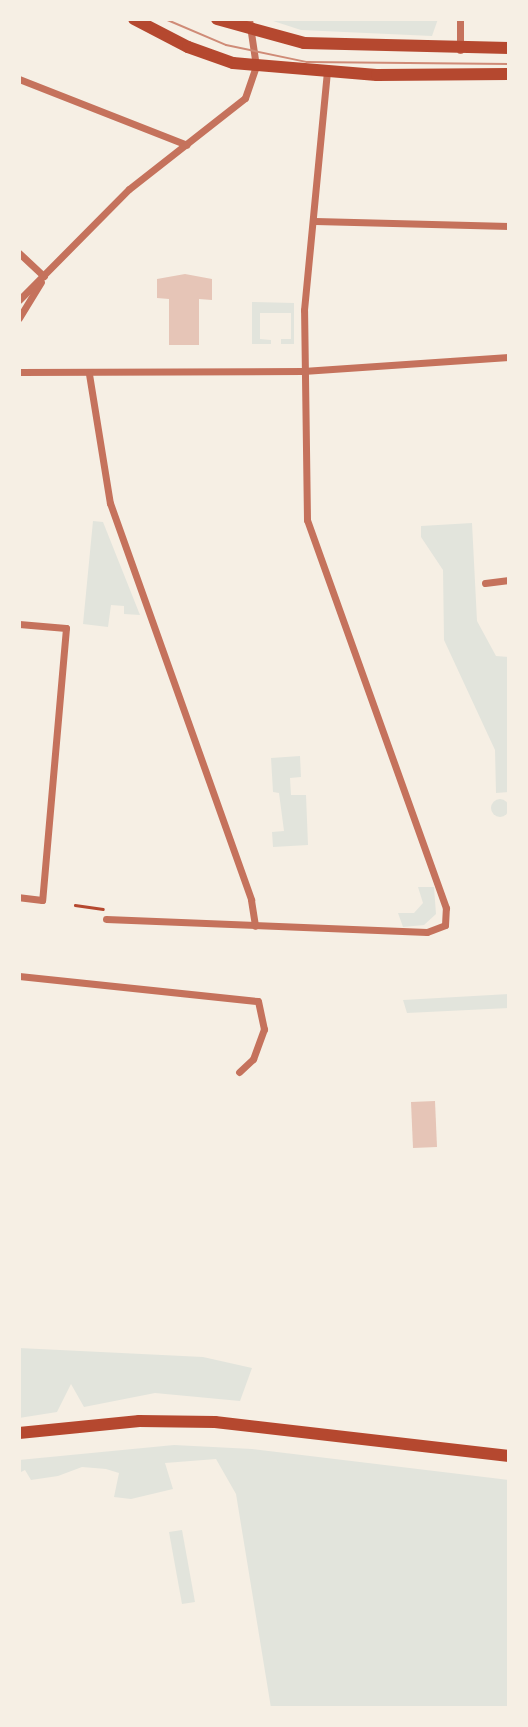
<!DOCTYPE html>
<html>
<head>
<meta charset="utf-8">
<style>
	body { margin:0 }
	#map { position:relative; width:528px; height:1727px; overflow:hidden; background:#f6efe4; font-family:Mulish,sans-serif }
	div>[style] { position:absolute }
	.green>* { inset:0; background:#e2e4dc }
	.round { border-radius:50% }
	.building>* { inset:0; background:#e6c5b7 }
	.path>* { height:2.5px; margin:-1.25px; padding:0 1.25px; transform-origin:1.25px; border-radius:1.25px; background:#b5482f }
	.minor>* { height:7px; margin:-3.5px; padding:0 3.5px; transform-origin:3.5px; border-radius:3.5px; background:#c5725c }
	.secondary>* { height:12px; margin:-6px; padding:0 6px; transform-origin:6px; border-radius:6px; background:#b5482f }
	.tram>* { height:2px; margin:-1px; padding:0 1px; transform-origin:1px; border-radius:1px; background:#cf8b77 }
	span { translate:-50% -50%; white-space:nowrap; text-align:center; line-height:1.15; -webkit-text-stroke:5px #f6efe4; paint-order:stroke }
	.frame { position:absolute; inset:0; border:21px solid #f6efe4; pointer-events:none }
</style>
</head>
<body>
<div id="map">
	<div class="green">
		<i style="clip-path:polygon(267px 19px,438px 19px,432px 36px,301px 30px)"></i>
		<i style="clip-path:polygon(252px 302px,294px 303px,294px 344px,281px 344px,281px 339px,291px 339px,291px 313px,260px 313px,260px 339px,271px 340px,271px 344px,252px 344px)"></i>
		<i style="clip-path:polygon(93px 521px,103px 522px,140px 615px,124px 614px,124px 606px,111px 605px,108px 627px,83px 624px)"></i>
		<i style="clip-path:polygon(472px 523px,477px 621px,496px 656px,509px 657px,509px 792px,496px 793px,495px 750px,444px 640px,443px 570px,421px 537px,421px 526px)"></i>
		<i style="clip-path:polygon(300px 756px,301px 777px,290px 778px,291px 795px,306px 795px,308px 845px,273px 847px,272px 832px,284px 831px,279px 793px,273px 792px,271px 758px)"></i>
		<i class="round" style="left:491px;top:799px;width:18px;height:18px"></i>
		<i style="clip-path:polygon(418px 887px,434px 887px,436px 914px,424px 925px,403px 927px,398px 913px,414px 913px,423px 903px)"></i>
		<i style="clip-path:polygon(509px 994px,509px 1008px,407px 1013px,403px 1000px)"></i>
		<i style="clip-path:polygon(19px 1348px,203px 1357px,252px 1368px,240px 1401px,155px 1393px,84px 1407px,71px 1384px,57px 1412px,19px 1418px)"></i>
		<i style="clip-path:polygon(174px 1445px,252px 1449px,509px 1480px,509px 1708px,271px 1708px,236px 1494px,216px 1459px,165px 1463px,173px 1489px,131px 1499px,114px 1497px,119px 1473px,106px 1469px,82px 1467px,58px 1476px,31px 1480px,25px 1470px,19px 1473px,19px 1460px)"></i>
		<i style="clip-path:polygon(182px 1530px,195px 1602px,182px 1604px,169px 1532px)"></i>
	</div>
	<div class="building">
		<i style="clip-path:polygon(185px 274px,212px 279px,212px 300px,199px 299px,199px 345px,169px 345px,169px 299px,157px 298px,157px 279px)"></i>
		<i style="clip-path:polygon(435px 1101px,437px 1147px,413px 1148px,411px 1102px)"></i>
	</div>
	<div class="path">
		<i style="left:75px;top:905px;width:28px;rotate:8deg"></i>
	</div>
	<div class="minor">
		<i style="left:460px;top:19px;width:31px;rotate:90deg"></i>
		<i style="left:19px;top:79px;width:180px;rotate:21.4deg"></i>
		<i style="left:315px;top:221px;width:194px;rotate:1.5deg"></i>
		<i style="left:19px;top:253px;width:34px;rotate:43deg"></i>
		<i style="left:19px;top:300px;width:156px;rotate:-45.3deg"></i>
		<i style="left:129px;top:189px;width:147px;rotate:-38.1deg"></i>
		<i style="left:245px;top:98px;width:34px;rotate:-71deg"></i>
		<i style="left:256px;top:66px;width:48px;rotate:-98.5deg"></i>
		<i style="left:19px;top:318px;width:42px;rotate:-58.6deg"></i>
		<i style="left:19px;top:372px;width:284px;rotate:-0.2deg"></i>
		<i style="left:303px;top:371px;width:206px;rotate:-3.9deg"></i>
		<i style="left:89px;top:374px;width:131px;rotate:80.8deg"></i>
		<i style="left:110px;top:503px;width:421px;rotate:70.4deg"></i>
		<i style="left:251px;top:900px;width:26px;rotate:81deg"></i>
		<i style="left:485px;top:583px;width:24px;rotate:-7deg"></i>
		<i style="left:19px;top:624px;width:47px;rotate:4.9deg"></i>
		<i style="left:66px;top:628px;width:273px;rotate:95deg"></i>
		<i style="left:42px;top:900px;width:23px;rotate:-173deg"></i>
		<i style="left:106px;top:919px;width:321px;rotate:2.3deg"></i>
		<i style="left:427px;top:932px;width:19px;rotate:-21deg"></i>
		<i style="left:445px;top:925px;width:17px;rotate:-87deg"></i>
		<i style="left:446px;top:908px;width:412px;rotate:-109.7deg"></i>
		<i style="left:307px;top:520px;width:210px;rotate:-90.8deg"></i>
		<i style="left:304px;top:310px;width:238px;rotate:-84.5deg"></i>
		<i style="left:19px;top:976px;width:240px;rotate:6deg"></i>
		<i style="left:258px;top:1001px;width:29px;rotate:78deg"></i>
		<i style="left:264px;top:1029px;width:32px;rotate:110deg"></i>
		<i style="left:253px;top:1059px;width:19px;rotate:137deg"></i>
	</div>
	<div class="secondary">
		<i style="left:134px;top:19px;width:61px;rotate:27.4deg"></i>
		<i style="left:188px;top:47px;width:48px;rotate:19.6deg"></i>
		<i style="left:233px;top:63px;width:144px;rotate:4.8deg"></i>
		<i style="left:377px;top:75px;width:132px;rotate:-0.4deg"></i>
		<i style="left:217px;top:19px;width:90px;rotate:15.4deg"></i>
		<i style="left:304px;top:43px;width:205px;rotate:1.4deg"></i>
		<i style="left:19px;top:1433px;width:121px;rotate:-5.7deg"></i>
		<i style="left:139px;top:1421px;width:76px;rotate:0.8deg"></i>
		<i style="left:215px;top:1422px;width:296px;rotate:6.6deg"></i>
	</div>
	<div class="tram">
		<i style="left:165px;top:19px;width:66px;rotate:23.1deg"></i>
		<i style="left:226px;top:45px;width:83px;rotate:11.9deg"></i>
		<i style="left:307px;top:62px;width:202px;rotate:0.6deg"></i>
	</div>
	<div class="frame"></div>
</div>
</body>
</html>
